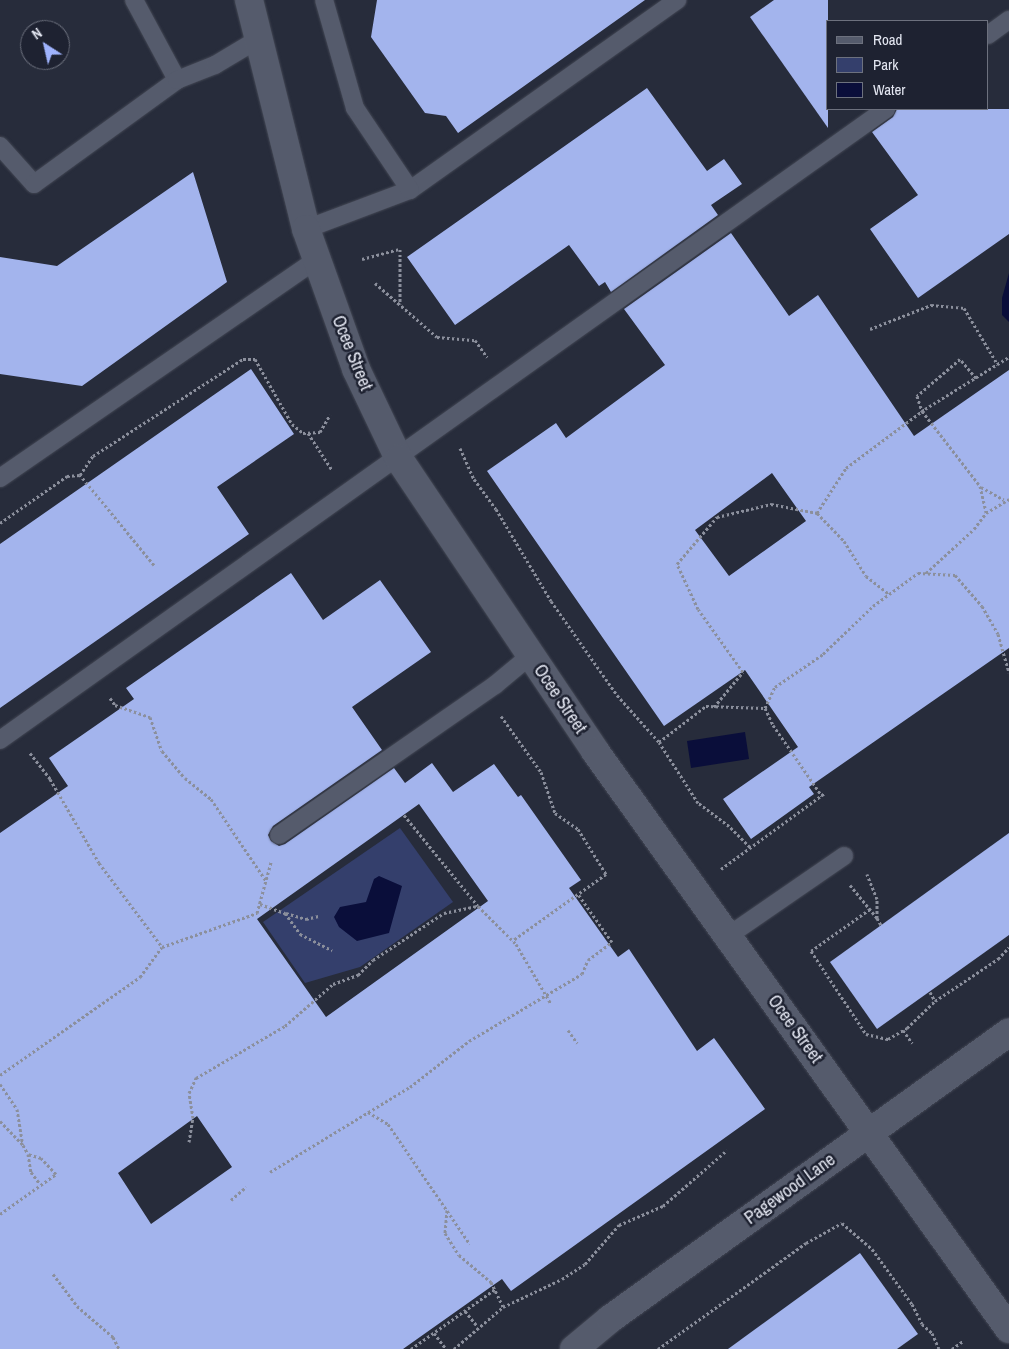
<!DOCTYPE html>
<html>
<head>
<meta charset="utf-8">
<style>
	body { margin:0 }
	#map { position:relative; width:1009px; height:1349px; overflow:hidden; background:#272c3b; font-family:"Archivo Narrow",sans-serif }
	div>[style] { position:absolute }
	.green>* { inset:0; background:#343f6c }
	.water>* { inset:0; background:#0a0e3a }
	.building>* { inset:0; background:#a3b4ed }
	.path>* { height:3px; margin-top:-1.5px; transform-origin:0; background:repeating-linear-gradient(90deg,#8b8f9c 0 2.5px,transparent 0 5px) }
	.roads { filter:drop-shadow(0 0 1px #434754) drop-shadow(0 0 1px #434754) }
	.lane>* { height:18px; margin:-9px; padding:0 9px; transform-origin:9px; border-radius:9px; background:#555b6c }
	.street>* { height:28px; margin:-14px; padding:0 14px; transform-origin:14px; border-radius:14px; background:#555b6c }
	span { translate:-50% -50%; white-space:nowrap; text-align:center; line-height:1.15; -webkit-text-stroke:5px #1e2231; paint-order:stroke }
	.street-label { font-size:18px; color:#e4e7f2 }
	.legend { position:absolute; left:826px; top:20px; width:162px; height:90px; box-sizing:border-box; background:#1e2231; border:1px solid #6d717e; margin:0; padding:6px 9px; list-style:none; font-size:15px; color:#e4e7f2 }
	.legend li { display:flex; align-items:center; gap:10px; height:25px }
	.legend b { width:25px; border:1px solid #6d717e }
	.north { position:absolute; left:20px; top:20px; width:50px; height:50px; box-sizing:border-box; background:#1e2231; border:1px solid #6d717e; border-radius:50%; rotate:325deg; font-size:14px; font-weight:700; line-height:20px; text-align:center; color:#e4e7f2 }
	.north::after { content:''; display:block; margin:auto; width:18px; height:22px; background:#9fb3fd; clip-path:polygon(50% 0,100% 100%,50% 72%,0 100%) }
</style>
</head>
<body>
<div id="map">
	<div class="green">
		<i style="clip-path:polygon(400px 828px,453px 902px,360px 967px,305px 983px,263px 922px)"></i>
	</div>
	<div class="water">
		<i style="clip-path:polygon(1009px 273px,1009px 322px,1002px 315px,1002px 298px)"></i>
		<i style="clip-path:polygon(745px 732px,749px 759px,691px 768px,687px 741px)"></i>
		<i style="clip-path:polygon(379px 876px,402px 886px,389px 933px,357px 941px,339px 927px,334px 917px,340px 907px,366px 902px,374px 879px)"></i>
	</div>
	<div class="building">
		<i style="clip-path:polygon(377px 0,645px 0,458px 133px,446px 116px,425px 113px,371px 37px)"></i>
		<i style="clip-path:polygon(774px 0,828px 0,828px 128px,750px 17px)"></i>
		<i style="clip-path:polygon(647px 88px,707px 171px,724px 159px,742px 184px,711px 205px,718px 215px,611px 292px,605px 282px,599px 286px,569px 245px,455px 325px,407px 257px)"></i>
		<i style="clip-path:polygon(897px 109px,1009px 109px,1009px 234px,918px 298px,870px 229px,918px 195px,872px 132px,893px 117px)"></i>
		<i style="clip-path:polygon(193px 172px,227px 282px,82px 386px,0 374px,0 257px,57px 266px)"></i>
		<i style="clip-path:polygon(evenodd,731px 233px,789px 316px,818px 295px,914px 436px,1009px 370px,1009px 648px,809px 787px,814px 794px,751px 839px,723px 799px,798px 747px,745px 670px,664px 726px,487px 471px,556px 423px,566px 438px,665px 365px,624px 309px,731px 233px,772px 473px,806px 521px,729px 576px,695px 530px,772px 473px)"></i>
		<i style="clip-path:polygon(251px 369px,294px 434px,217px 487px,249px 534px,0 708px,0 544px)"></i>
		<i style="clip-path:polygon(evenodd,291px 573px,323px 620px,380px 580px,431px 652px,352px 707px,382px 750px,273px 826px,268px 835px,271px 841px,279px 846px,285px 844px,394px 768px,405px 783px,432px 763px,453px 792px,494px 764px,518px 797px,521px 795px,581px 880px,569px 888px,618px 957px,629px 949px,697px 1051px,714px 1038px,765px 1109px,511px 1291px,502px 1279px,403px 1349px,0 1349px,0 833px,68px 786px,49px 758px,134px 699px,126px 688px,291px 573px,419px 804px,488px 901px,326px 1017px,257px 919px,419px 804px,291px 573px,197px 1116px,232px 1167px,151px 1224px,118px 1173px,197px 1116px)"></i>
		<i style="clip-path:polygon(1009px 833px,1009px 935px,877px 1029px,830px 962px)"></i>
		<i style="clip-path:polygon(860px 1253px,918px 1334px,897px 1349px,728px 1349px)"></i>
	</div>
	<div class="path">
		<i style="left:362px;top:259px;width:39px;rotate:-15deg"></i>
		<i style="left:400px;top:249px;width:55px;rotate:90deg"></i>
		<i style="left:375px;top:283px;width:82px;rotate:41.1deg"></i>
		<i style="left:437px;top:337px;width:38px;rotate:5deg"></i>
		<i style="left:475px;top:340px;width:21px;rotate:55deg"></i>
		<i style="left:870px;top:329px;width:66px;rotate:-21.5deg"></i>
		<i style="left:931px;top:305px;width:33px;rotate:5deg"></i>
		<i style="left:964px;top:308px;width:66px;rotate:59.2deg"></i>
		<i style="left:976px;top:378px;width:25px;rotate:-130deg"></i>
		<i style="left:960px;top:359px;width:57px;rotate:139.3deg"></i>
		<i style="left:917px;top:396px;width:16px;rotate:72deg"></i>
		<i style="left:922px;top:411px;width:95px;rotate:52.3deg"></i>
		<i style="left:980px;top:486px;width:28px;rotate:77deg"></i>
		<i style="left:308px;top:433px;width:44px;rotate:57deg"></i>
		<i style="left:460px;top:448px;width:34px;rotate:66deg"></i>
		<i style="left:474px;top:479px;width:37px;rotate:54deg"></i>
		<i style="left:496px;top:509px;width:107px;rotate:59.1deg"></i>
		<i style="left:551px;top:601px;width:115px;rotate:54.9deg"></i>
		<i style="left:617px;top:695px;width:63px;rotate:48.2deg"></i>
		<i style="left:981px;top:487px;width:26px;rotate:29deg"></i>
		<i style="left:817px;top:513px;width:54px;rotate:-57.2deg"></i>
		<i style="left:846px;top:468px;width:99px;rotate:-36.8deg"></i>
		<i style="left:925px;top:409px;width:99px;rotate:-31.8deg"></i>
		<i style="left:0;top:523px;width:82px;rotate:-35deg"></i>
		<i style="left:67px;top:476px;width:13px;rotate:-4deg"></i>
		<i style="left:154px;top:565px;width:117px;rotate:-129.4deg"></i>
		<i style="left:80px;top:475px;width:23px;rotate:-56deg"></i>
		<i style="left:93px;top:456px;width:179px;rotate:-32.9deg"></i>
		<i style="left:243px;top:359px;width:12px"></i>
		<i style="left:255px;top:359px;width:75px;rotate:60.4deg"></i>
		<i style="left:292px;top:424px;width:14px;rotate:39deg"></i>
		<i style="left:303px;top:433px;width:17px;rotate:-3deg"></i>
		<i style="left:320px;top:432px;width:20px;rotate:-60deg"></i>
		<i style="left:926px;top:573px;width:65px;rotate:-42.5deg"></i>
		<i style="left:974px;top:529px;width:20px;rotate:-53deg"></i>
		<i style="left:986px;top:513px;width:27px;rotate:-31deg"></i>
		<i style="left:110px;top:698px;width:9px;rotate:54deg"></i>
		<i style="left:115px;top:705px;width:37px;rotate:19deg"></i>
		<i style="left:150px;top:717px;width:36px;rotate:71deg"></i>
		<i style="left:162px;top:751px;width:35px;rotate:50deg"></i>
		<i style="left:185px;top:778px;width:33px;rotate:39deg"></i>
		<i style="left:211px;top:799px;width:99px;rotate:56.1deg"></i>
		<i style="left:714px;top:707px;width:45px;rotate:-50.4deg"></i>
		<i style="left:743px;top:672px;width:77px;rotate:-125.5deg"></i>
		<i style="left:698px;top:609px;width:50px;rotate:-115deg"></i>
		<i style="left:677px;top:564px;width:62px;rotate:-49.6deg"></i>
		<i style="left:717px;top:517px;width:56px;rotate:-13.5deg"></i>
		<i style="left:771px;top:504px;width:47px;rotate:11.1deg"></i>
		<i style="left:817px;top:513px;width:39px;rotate:46deg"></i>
		<i style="left:844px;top:541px;width:41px;rotate:57.8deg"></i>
		<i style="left:866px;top:576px;width:29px;rotate:38deg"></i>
		<i style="left:765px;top:708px;width:19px;rotate:65deg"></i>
		<i style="left:773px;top:725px;width:86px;rotate:55.4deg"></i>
		<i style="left:501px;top:716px;width:69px;rotate:54.5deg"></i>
		<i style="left:541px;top:772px;width:43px;rotate:71.1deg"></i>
		<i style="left:555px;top:813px;width:28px;rotate:35deg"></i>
		<i style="left:578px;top:829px;width:53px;rotate:58.1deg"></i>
		<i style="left:606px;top:874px;width:115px;rotate:144.5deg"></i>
		<i style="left:30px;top:753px;width:33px;rotate:52deg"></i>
		<i style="left:50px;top:779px;width:97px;rotate:59.7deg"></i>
		<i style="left:99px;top:863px;width:105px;rotate:53.1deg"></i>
		<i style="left:404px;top:815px;width:117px;rotate:50.9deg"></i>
		<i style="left:478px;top:906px;width:54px;rotate:45deg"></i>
		<i style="left:516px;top:944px;width:69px;rotate:59.7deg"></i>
		<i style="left:750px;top:847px;width:30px;rotate:-135deg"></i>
		<i style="left:729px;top:826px;width:39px;rotate:-143deg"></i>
		<i style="left:698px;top:803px;width:72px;rotate:-122.6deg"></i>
		<i style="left:659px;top:742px;width:59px;rotate:-37.5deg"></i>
		<i style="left:706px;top:706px;width:59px;rotate:1.9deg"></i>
		<i style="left:765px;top:708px;width:23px;rotate:-65deg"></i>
		<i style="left:775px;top:687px;width:58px;rotate:-34.5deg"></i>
		<i style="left:823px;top:654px;width:69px;rotate:-43.8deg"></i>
		<i style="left:873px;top:606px;width:56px;rotate:-36.3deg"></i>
		<i style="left:918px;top:573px;width:37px;rotate:3deg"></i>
		<i style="left:955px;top:575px;width:41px;rotate:48.9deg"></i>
		<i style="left:982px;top:606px;width:32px;rotate:60deg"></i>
		<i style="left:998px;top:634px;width:40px;rotate:74deg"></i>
		<i style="left:721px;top:869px;width:129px;rotate:-36.2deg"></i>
		<i style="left:850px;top:885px;width:43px;rotate:50.7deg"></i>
		<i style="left:877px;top:918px;width:19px;rotate:-90deg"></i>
		<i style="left:877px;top:899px;width:27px;rotate:-112deg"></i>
		<i style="left:260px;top:904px;width:27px;rotate:20deg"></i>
		<i style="left:285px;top:913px;width:26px;rotate:54deg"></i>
		<i style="left:300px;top:934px;width:36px;rotate:27deg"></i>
		<i style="left:870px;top:909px;width:72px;rotate:144.6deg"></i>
		<i style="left:811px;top:951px;width:100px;rotate:56.5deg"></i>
		<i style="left:866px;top:1034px;width:23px;rotate:13deg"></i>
		<i style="left:888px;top:1039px;width:22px;rotate:-30deg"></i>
		<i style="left:907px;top:1028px;width:39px;rotate:-44deg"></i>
		<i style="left:935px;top:1001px;width:76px;rotate:-33.7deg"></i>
		<i style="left:998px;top:959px;width:16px;rotate:-47deg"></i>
		<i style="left:286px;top:913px;width:21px;rotate:17deg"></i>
		<i style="left:306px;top:919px;width:13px;rotate:-13deg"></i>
		<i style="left:877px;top:918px;width:8px;rotate:60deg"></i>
		<i style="left:930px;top:992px;width:10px;rotate:61deg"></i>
		<i style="left:568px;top:1030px;width:16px;rotate:55deg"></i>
		<i style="left:903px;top:1030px;width:16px;rotate:55deg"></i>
		<i style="left:0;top:1075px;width:171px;rotate:-35deg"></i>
		<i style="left:140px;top:977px;width:37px;rotate:-54deg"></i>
		<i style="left:162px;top:947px;width:101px;rotate:-19.7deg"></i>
		<i style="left:257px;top:913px;width:53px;rotate:-74.6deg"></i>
		<i style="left:0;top:1084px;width:30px;rotate:56deg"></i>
		<i style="left:17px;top:1109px;width:36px;rotate:81deg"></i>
		<i style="left:368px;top:1112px;width:23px;rotate:31deg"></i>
		<i style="left:388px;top:1124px;width:145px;rotate:55.7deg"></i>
		<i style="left:0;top:1121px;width:33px;rotate:46deg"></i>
		<i style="left:23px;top:1145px;width:10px;rotate:61deg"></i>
		<i style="left:28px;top:1154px;width:18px;rotate:81deg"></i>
		<i style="left:31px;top:1172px;width:15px;rotate:53deg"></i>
		<i style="left:189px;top:1142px;width:24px;rotate:-81deg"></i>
		<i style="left:193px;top:1118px;width:25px;rotate:-99deg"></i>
		<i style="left:189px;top:1093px;width:17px;rotate:-65deg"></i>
		<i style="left:196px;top:1078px;width:103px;rotate:-30.3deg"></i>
		<i style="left:285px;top:1026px;width:64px;rotate:-41.2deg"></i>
		<i style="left:333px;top:984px;width:27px;rotate:-20deg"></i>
		<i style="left:358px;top:975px;width:21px;rotate:-45deg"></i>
		<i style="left:373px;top:960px;width:85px;rotate:-33.5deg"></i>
		<i style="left:444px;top:913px;width:35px;rotate:-12deg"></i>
		<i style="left:270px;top:1172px;width:164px;rotate:-31.3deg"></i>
		<i style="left:410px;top:1087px;width:75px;rotate:-37.9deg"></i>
		<i style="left:469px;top:1041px;width:131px;rotate:-30.7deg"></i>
		<i style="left:582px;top:974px;width:15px;rotate:-67deg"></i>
		<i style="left:588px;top:960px;width:30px;rotate:-37deg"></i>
		<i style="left:612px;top:942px;width:59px;rotate:-125.3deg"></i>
		<i style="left:231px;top:1200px;width:20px;rotate:-41deg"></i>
		<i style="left:447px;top:1210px;width:23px;rotate:95deg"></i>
		<i style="left:445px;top:1233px;width:26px;rotate:58deg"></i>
		<i style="left:459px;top:1255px;width:42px;rotate:40.2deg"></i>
		<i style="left:491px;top:1282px;width:28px;rotate:64deg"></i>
		<i style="left:0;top:1214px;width:69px;rotate:-35.5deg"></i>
		<i style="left:56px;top:1174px;width:22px;rotate:-133deg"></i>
		<i style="left:41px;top:1158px;width:14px;rotate:-163deg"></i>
		<i style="left:53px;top:1274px;width:40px;rotate:53deg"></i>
		<i style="left:77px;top:1306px;width:48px;rotate:40.7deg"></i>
		<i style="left:113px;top:1337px;width:13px;rotate:63deg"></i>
		<i style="left:465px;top:1311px;width:19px;rotate:51deg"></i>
		<i style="left:434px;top:1333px;width:20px;rotate:53deg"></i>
		<i style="left:411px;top:1349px;width:103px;rotate:-35.5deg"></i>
		<i style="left:454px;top:1349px;width:65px;rotate:-40.6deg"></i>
		<i style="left:503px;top:1307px;width:65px;rotate:-25.4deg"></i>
		<i style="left:562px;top:1279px;width:27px;rotate:-33deg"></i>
		<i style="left:585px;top:1264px;width:52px;rotate:-48.9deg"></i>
		<i style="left:619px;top:1225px;width:48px;rotate:-23.4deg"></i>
		<i style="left:663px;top:1206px;width:85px;rotate:-41.2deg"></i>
		<i style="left:658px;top:1349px;width:182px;rotate:-35.6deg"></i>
		<i style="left:806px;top:1243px;width:41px;rotate:-29.1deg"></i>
		<i style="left:842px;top:1223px;width:40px;rotate:41deg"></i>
		<i style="left:872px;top:1249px;width:68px;rotate:54deg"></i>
		<i style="left:912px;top:1304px;width:22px;rotate:63deg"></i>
		<i style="left:922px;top:1324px;width:13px;rotate:42deg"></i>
		<i style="left:932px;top:1333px;width:17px;rotate:66deg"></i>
		<i style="left:952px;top:1349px;width:14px;rotate:-36deg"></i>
	</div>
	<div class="roads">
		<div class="lane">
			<i style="left:134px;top:0;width:91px;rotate:61.7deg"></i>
			<i style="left:988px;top:35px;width:26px;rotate:-36deg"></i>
			<i style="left:0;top:146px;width:51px;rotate:48.2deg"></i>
			<i style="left:34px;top:184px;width:177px;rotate:-36deg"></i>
			<i style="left:177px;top:80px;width:41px;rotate:-21.5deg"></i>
			<i style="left:215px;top:65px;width:49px;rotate:-30.8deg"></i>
			<i style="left:410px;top:190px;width:328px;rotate:-35.4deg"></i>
			<i style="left:306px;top:229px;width:111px;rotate:-20.6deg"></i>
			<i style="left:410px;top:190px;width:99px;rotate:-123.9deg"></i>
			<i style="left:355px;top:108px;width:112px;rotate:-106deg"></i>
			<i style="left:0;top:478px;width:384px;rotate:-34.6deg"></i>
			<i style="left:0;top:740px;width:1088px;rotate:-35.46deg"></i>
			<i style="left:279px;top:835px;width:263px;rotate:-34.8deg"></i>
			<i style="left:495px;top:685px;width:47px;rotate:-39.8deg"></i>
			<i style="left:728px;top:936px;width:141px;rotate:-34.6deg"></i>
		</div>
		<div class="street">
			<i style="left:249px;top:0;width:236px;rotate:76deg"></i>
			<i style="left:306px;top:229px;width:149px;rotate:70.3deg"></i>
			<i style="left:356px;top:369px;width:100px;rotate:64.5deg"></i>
			<i style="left:399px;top:459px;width:352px;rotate:56.1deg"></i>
			<i style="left:595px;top:751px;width:711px;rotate:54.39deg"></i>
			<i style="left:574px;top:1349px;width:47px;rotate:-39.8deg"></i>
			<i style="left:610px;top:1319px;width:491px;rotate:-35.7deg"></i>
		</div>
	</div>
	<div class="street-label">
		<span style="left:352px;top:353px;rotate:68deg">Ocee Street</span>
		<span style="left:560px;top:699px;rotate:56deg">Ocee Street</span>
		<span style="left:795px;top:1029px;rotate:54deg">Ocee Street</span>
		<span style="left:790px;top:1189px;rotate:-36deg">Pagewood Lane</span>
	</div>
	<ul class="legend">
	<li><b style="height:6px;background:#555b6c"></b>Road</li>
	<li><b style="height:14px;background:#343f6c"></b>Park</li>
	<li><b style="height:14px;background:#0a0e3a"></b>Water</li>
	</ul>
	<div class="north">N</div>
</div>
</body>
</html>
